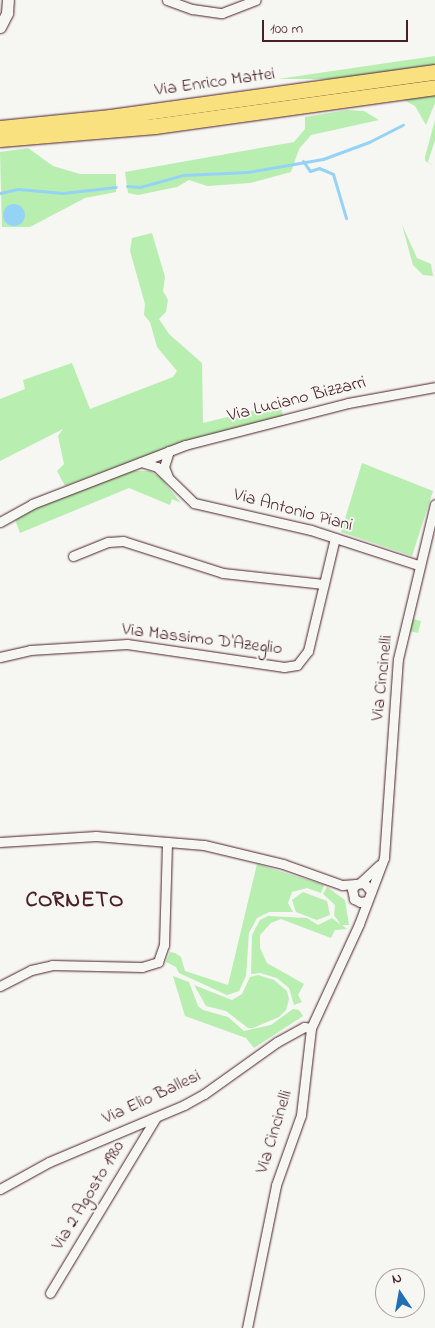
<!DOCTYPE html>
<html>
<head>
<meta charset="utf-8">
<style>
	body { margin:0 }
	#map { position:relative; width:435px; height:1328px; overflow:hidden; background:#f6f6f2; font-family:"Indie Flower",sans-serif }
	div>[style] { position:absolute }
	.green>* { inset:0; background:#b8eeb0 }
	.water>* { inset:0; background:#95d3f6 }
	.round { border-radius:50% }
	.stream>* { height:3px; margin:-1.5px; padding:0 1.5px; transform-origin:1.5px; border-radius:1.5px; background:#95d3f6 }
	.roads { filter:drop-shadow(0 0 1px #4a1f2b) drop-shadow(0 0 1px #4a1f2b) }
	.minor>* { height:9px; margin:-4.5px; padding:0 4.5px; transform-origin:4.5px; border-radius:4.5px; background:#f6f6f2 }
	.tertiary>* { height:11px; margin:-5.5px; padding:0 5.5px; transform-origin:5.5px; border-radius:5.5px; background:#f6f6f2 }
	.primary>* { height:15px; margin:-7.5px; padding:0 7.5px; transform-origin:7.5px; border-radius:7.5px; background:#fae180 }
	span { translate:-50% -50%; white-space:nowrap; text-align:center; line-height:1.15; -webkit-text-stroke:4px #f6f6f2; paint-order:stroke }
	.street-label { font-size:18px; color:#4a1f2b }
	.district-label { font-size:22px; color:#4a1f2b; font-weight:700; letter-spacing:1px }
	.north { position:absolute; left:375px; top:1268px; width:50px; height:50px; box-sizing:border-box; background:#f6f6f2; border:1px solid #b1a0a2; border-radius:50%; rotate:348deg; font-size:14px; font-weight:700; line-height:20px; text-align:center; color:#4a1f2b }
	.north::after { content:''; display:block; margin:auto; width:18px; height:22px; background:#1f6fb2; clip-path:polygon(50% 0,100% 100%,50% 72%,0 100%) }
	.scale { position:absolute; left:262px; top:20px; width:146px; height:22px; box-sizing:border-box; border:2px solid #4a1f2b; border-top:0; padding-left:6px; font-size:15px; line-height:18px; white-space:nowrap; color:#4a1f2b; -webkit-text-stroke:4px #f6f6f2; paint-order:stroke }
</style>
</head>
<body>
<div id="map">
	<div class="green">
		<i style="clip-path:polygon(435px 56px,435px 65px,335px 79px,278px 79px)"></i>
		<i style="clip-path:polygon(435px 94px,435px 103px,426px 125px,415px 106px,402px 99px)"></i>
		<i style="clip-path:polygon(347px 110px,364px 111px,379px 120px,311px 135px,299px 149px,291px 172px,250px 183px,207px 186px,189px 180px,177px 187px,138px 195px,128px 193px,125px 172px,294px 142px,305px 129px,305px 117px)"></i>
		<i style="clip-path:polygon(435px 120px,435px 140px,428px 162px,434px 166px,425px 161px,425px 157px)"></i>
		<i style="clip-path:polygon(28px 148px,53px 166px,80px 174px,116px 174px,116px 192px,85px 198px,30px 227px,2px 227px,0 152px)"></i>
		<i style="clip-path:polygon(402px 225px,417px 258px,431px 264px,433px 276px,423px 275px,413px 265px)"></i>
		<i style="clip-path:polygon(152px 233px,165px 277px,163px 291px,168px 300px,166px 312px,159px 319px,169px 334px,202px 363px,203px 423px,280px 404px,283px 416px,135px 460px,65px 486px,57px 471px,64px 464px,58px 436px,63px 429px,0 461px,0 399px,25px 389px,23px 380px,72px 363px,90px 409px,173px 377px,177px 371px,157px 347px,150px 322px,144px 315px,145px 304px,130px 251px,132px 238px)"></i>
		<i style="clip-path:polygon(362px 463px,433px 491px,412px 556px,341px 532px)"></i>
		<i style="clip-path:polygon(128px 471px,150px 471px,161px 478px,181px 503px,172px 499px,170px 505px,129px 488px,20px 533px,14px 517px)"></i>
		<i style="clip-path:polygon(412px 619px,421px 621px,418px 633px,409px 631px)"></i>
		<i style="clip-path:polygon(257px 864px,324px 885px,321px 893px,307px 888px,292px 892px,288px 903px,293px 912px,269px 912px,257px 918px,249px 933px,246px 976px,239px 991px,227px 995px,179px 973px,176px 967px,166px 962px,170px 952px,175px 953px,181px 957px,185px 971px,228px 985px)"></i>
		<i style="clip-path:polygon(327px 887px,345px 900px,349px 925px,342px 925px,347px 929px,335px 930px,331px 938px,281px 919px,271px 923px,260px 935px,260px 948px,267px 963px,304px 984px,298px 995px,302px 1002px,294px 1005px,289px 988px,277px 978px,260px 973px,251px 974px,252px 935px,260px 920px,268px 916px,307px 918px,318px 925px,332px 918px,341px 925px,334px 915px,335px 905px,323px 894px)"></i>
		<i style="clip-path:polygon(303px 892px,327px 901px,330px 915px,317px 920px,296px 912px,292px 900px)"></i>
		<i style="clip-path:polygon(258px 975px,274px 980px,287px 991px,289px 999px,286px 1010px,279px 1017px,253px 1028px,248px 1028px,226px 1011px,206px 1006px,194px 985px,232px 1000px,242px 994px,250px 977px)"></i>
		<i style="clip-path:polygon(173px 976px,189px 982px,198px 1006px,203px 1010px,228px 1017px,244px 1031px,271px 1025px,293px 1009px,299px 1010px,303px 1016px,254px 1048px,246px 1038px,185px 1016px)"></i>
	</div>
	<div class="water">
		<i class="round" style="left:3px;top:204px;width:22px;height:22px"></i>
	</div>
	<div class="stream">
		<i style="left:303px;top:161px;width:12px;rotate:55deg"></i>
		<i style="left:310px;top:171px;width:9px;rotate:-18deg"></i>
		<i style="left:319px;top:168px;width:15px;rotate:23deg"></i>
		<i style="left:333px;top:174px;width:46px;rotate:73.5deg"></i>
		<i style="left:127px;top:186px;width:13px;rotate:4deg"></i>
		<i style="left:140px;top:187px;width:45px;rotate:-15.6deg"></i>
		<i style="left:183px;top:175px;width:65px;rotate:-2.6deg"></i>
		<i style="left:248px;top:172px;width:76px;rotate:-9.8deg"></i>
		<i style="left:323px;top:159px;width:49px;rotate:-20.3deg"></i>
		<i style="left:369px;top:142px;width:38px;rotate:-27deg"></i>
		<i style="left:0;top:193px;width:18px;rotate:-13deg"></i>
		<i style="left:18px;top:189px;width:45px;rotate:5.1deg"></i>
		<i style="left:63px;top:193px;width:53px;rotate:-6.5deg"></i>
	</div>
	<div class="roads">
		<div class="minor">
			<i style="left:167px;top:0;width:27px;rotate:20deg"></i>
			<i style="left:192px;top:9px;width:30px;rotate:8deg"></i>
			<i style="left:222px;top:13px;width:36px;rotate:-21deg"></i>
			<i style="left:141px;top:462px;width:17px;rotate:17deg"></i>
			<i style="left:157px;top:467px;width:52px;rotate:44.2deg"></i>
			<i style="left:194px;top:503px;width:120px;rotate:13deg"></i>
			<i style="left:311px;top:530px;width:113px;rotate:18.1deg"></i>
			<i style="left:168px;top:477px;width:11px;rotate:-112deg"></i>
			<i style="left:164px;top:467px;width:17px;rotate:-73deg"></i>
			<i style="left:0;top:522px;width:37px;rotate:-29deg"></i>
			<i style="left:32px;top:504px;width:164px;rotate:-21.1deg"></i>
			<i style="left:185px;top:445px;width:168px;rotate:-14.4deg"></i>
			<i style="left:348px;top:403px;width:88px;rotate:-10.4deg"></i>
			<i style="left:73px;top:556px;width:38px;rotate:-22deg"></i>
			<i style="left:108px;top:542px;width:15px;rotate:-4deg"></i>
			<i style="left:123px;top:541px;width:105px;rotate:17.7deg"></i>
			<i style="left:223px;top:573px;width:101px;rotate:6.3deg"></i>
			<i style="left:0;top:657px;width:31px;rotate:-13deg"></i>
			<i style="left:30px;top:650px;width:97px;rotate:-3.5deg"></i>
			<i style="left:127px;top:644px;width:159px;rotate:8.3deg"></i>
			<i style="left:284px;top:667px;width:13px;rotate:-9deg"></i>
			<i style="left:297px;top:665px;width:18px;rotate:-52deg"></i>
			<i style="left:308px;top:651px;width:116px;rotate:-76.6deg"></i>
			<i style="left:0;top:842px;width:96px;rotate:-3.6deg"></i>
			<i style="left:96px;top:836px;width:108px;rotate:4.8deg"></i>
			<i style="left:204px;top:845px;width:81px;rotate:13.5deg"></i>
			<i style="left:283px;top:864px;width:63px;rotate:19.6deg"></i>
			<i style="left:342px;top:885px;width:14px;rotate:-4deg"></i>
			<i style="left:360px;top:883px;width:26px;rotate:-43deg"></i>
			<i style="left:367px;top:901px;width:7px;rotate:172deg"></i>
			<i style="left:360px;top:902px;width:7px;rotate:-153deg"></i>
			<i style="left:354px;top:899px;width:10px;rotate:-101deg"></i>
			<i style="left:352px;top:889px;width:6px;rotate:-51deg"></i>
			<i style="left:356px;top:884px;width:8px;rotate:-7deg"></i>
			<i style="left:364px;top:883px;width:11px;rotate:49deg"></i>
			<i style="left:0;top:986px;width:35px;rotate:-27deg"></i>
			<i style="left:31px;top:970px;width:22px;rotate:-13deg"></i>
			<i style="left:52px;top:965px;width:90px;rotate:1.3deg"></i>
			<i style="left:142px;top:967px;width:17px;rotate:-17deg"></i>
			<i style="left:158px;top:962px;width:18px;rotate:-71deg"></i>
			<i style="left:164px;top:945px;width:103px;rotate:-88.3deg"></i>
			<i style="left:0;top:1189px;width:56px;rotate:-28.9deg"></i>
			<i style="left:49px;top:1162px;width:147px;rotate:-22.9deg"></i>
			<i style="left:184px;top:1105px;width:23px;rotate:-29deg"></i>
			<i style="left:204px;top:1094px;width:90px;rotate:-35.5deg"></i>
			<i style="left:277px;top:1042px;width:31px;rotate:-29deg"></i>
			<i style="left:304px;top:1027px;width:7px;rotate:8deg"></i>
			<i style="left:50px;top:1293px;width:205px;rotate:-58.9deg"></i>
			<i style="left:247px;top:1328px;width:146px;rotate:-78.5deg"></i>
			<i style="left:276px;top:1185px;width:74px;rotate:-70.3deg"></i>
			<i style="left:301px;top:1115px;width:88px;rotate:-83.4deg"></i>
			<i style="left:311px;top:1028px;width:115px;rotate:-65.2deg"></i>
			<i style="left:359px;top:924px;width:71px;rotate:-69.3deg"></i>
			<i style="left:384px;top:858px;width:199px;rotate:-86deg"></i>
			<i style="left:398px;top:659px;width:159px;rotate:-76.6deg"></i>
		</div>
		<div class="tertiary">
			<i style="left:0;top:27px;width:16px;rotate:-63deg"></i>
			<i style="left:7px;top:13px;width:13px;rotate:-86deg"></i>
		</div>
		<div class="primary">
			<i style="left:0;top:128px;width:111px;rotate:-5.7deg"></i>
			<i style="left:110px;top:117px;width:328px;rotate:-7.9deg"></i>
			<i style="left:0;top:139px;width:156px;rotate:-4.8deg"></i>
			<i style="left:155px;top:126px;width:283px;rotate:-7.9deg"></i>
		</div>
	</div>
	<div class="street-label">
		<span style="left:215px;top:83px;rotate:-8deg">Via Enrico Mattei</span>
		<span style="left:297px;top:400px;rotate:-14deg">Via Luciano Bizzarri</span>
		<span style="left:293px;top:511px;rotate:15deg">Via Antonio Piani</span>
		<span style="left:202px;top:640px;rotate:7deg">Via Massimo D'Azeglio</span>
		<span style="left:383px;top:678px;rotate:-84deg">Via Cincinelli</span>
		<span style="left:152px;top:1098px;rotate:-25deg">Via Elio Ballesi</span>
		<span style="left:275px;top:1132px;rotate:-73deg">Via Cincinelli</span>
		<span style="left:89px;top:1196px;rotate:-59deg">Via 2 Agosto 1980</span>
	</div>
	<div class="district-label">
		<span style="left:75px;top:902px">CORNETO</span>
	</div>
	<div class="north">N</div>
	<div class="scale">100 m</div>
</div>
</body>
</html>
